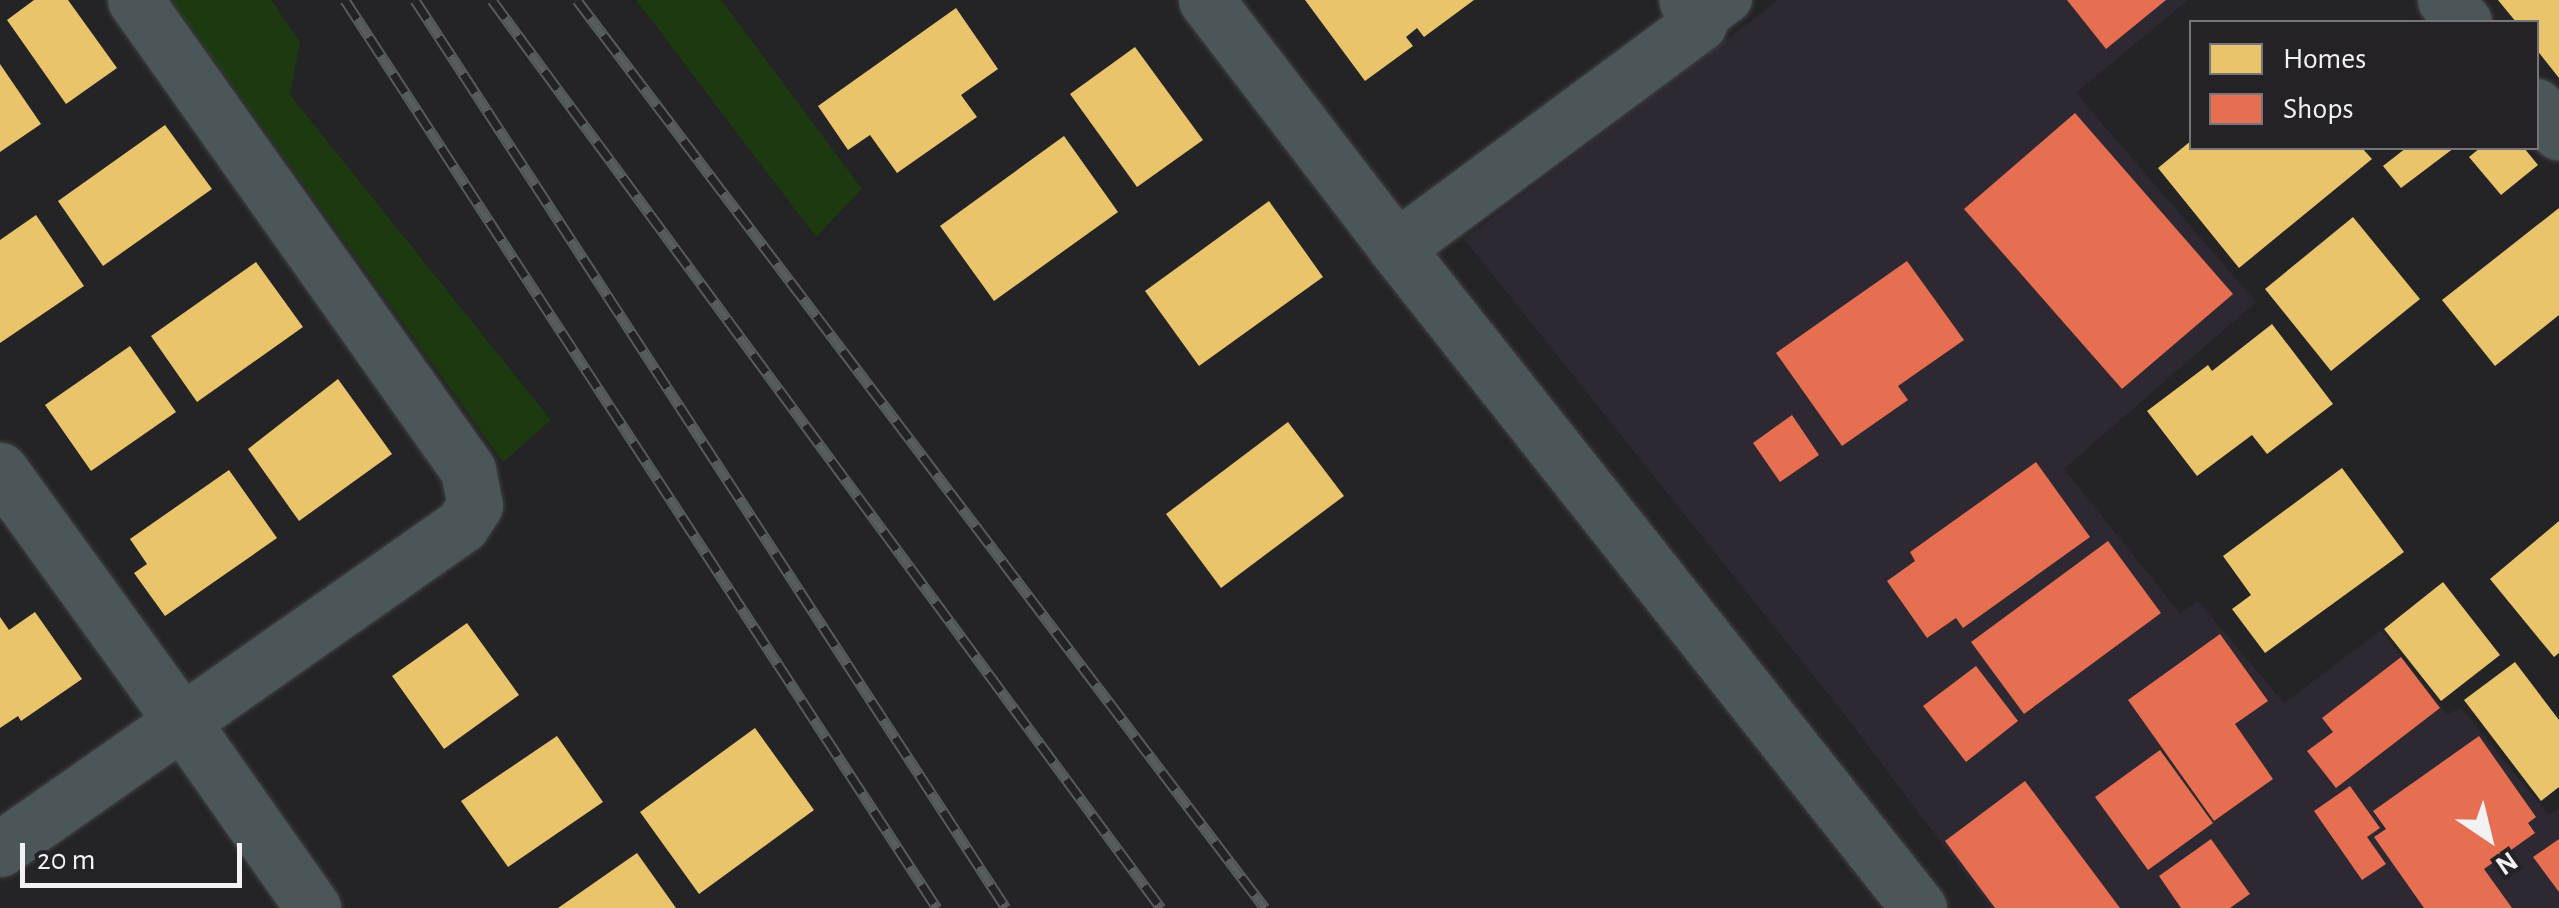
<!DOCTYPE html>
<html>
<head>
<meta charset="utf-8">
<style>
	body { margin:0 }
	#map { position:relative; width:2559px; height:908px; overflow:hidden; background:#242325; font-family:"Alegreya Sans",sans-serif }
	div>[style] { position:absolute }
	.built>* { inset:0; background:#2d2831 }
	.green>* { inset:0; background:#1c3910 }
	.homes>* { inset:0; background:#e9c46a }
	.shops>* { inset:0; background:#e76f51 }
	.roads { filter:drop-shadow(0 0 2px #414042) drop-shadow(0 0 2px #414042) }
	.service>* { height:42px; margin:-21px; padding:0 21px; transform-origin:21px; border-radius:21px; background:#4b5658 }
	.minor>* { height:55px; margin:-27.5px; padding:0 27.5px; transform-origin:27.5px; border-radius:27.5px; background:#4b5658 }
	.tertiary>* { height:55px; margin:-27.5px; padding:0 27.5px; transform-origin:27.5px; border-radius:27.5px; background:#4b5658 }
	.rail>* { height:11px; margin-top:-5.5px; transform-origin:0; background:repeating-linear-gradient(90deg,#242226 0 22px,#575c5e 0 44px); box-sizing:border-box; border-block:2px solid #575c5e }
	span { translate:-50% -50%; white-space:nowrap; text-align:center; line-height:1.15; -webkit-text-stroke:10px #242226; paint-order:stroke }
	.legend { position:absolute; left:2189px; top:20px; width:350px; height:130px; box-sizing:border-box; background:#242226; border:2px solid #767578; margin:0; padding:12px 18px; list-style:none; font-size:30px; color:#f2f1f4 }
	.legend li { display:flex; align-items:center; gap:20px; height:50px }
	.legend b { width:50px; border:2px solid #767578 }
	.north { position:absolute; left:2439px; top:788px; width:100px; height:100px; -webkit-text-stroke:8px #242226; paint-order:stroke; rotate:145deg; font-size:28px; font-weight:700; line-height:40px; text-align:center; color:#f2f1f4 }
	.north::after { content:''; display:block; margin:auto; width:35px; height:45px; background:#f2f1f4; clip-path:polygon(50% 0,100% 100%,50% 72%,0 100%) }
	.scale { position:absolute; left:20px; top:843px; width:222px; height:45px; box-sizing:border-box; border:5px solid #f2f1f4; border-top:0; padding-left:12px; font-size:30px; line-height:35px; white-space:nowrap; color:#f2f1f4; -webkit-text-stroke:8px #242226; paint-order:stroke }
</style>
</head>
<body>
<div id="map">
	<div class="built">
		<i style="clip-path:polygon(1778px 0,2188px 0,2076px 93px,2256px 302px,2064px 469px,2180px 613px,2198px 601px,2284px 703px,2381px 630px,2447px 714px,2461px 708px,2549px 815px,2559px 809px,2559px 908px,1991px 908px,1840px 709px,1464px 239px)"></i>
	</div>
	<div class="green">
		<i style="clip-path:polygon(171px 0,271px 0,300px 42px,290px 95px,551px 420px,503px 462px)"></i>
		<i style="clip-path:polygon(636px 0,721px 0,862px 189px,816px 237px)"></i>
	</div>
	<div class="homes">
		<i style="clip-path:polygon(34px 0,68px 0,117px 68px,66px 104px,7px 20px)"></i>
		<i style="clip-path:polygon(1305px 0,1474px 0,1424px 37px,1417px 28px,1406px 37px,1413px 46px,1365px 81px)"></i>
		<i style="clip-path:polygon(2498px 0,2559px 0,2559px 78px,2536px 49px,2536px 22px,2516px 22px)"></i>
		<i style="clip-path:polygon(956px 8px,998px 69px,961px 95px,977px 117px,897px 173px,870px 135px,848px 150px,818px 106px)"></i>
		<i style="clip-path:polygon(1135px 47px,1203px 140px,1137px 187px,1070px 94px)"></i>
		<i style="clip-path:polygon(0 64px,41px 124px,0 152px)"></i>
		<i style="clip-path:polygon(165px 125px,212px 189px,103px 266px,58px 201px)"></i>
		<i style="clip-path:polygon(1064px 136px,1118px 212px,994px 301px,940px 226px)"></i>
		<i style="clip-path:polygon(2192px 140px,2192px 148px,2362px 148px,2372px 159px,2239px 268px,2158px 168px)"></i>
		<i style="clip-path:polygon(2406px 148px,2454px 148px,2401px 188px,2383px 166px)"></i>
		<i style="clip-path:polygon(2480px 148px,2524px 148px,2538px 165px,2501px 195px,2469px 157px)"></i>
		<i style="clip-path:polygon(1269px 201px,1323px 277px,1199px 366px,1145px 291px)"></i>
		<i style="clip-path:polygon(2559px 208px,2559px 315px,2495px 366px,2442px 300px)"></i>
		<i style="clip-path:polygon(36px 215px,84px 286px,0 343px,0 240px)"></i>
		<i style="clip-path:polygon(2353px 217px,2420px 299px,2331px 371px,2265px 289px)"></i>
		<i style="clip-path:polygon(256px 262px,303px 327px,197px 402px,151px 336px)"></i>
		<i style="clip-path:polygon(2272px 324px,2333px 404px,2267px 454px,2252px 435px,2197px 476px,2147px 411px,2208px 365px,2212px 371px)"></i>
		<i style="clip-path:polygon(130px 346px,176px 412px,91px 471px,45px 405px)"></i>
		<i style="clip-path:polygon(338px 379px,392px 454px,299px 521px,248px 449px)"></i>
		<i style="clip-path:polygon(1288px 422px,1344px 496px,1221px 588px,1166px 514px)"></i>
		<i style="clip-path:polygon(2342px 468px,2404px 552px,2265px 653px,2232px 609px,2251px 595px,2223px 556px)"></i>
		<i style="clip-path:polygon(229px 470px,277px 538px,165px 616px,134px 573px,147px 564px,130px 539px)"></i>
		<i style="clip-path:polygon(2559px 521px,2559px 653px,2554px 657px,2490px 579px)"></i>
		<i style="clip-path:polygon(2443px 582px,2500px 655px,2441px 701px,2384px 629px)"></i>
		<i style="clip-path:polygon(35px 612px,82px 679px,21px 721px,18px 716px,0 728px,0 617px,9px 630px)"></i>
		<i style="clip-path:polygon(467px 623px,519px 695px,444px 749px,392px 676px)"></i>
		<i style="clip-path:polygon(2515px 662px,2559px 720px,2559px 787px,2541px 801px,2464px 700px)"></i>
		<i style="clip-path:polygon(755px 728px,814px 810px,699px 894px,640px 812px)"></i>
		<i style="clip-path:polygon(557px 736px,603px 802px,508px 867px,461px 801px)"></i>
		<i style="clip-path:polygon(637px 853px,676px 908px,558px 908px)"></i>
	</div>
	<div class="shops">
		<i style="clip-path:polygon(2067px 0,2166px 0,2106px 49px)"></i>
		<i style="clip-path:polygon(2075px 113px,2233px 294px,2122px 389px,1964px 209px)"></i>
		<i style="clip-path:polygon(1907px 261px,1964px 340px,1898px 386px,1908px 400px,1842px 446px,1776px 353px)"></i>
		<i style="clip-path:polygon(1792px 415px,1819px 455px,1780px 482px,1753px 443px)"></i>
		<i style="clip-path:polygon(2036px 462px,2090px 537px,1963px 628px,1956px 618px,1927px 638px,1887px 581px,1915px 561px,1910px 552px)"></i>
		<i style="clip-path:polygon(2108px 541px,2161px 613px,2024px 714px,1971px 642px)"></i>
		<i style="clip-path:polygon(2220px 634px,2268px 701px,2235px 724px,2273px 779px,2214px 821px,2128px 700px)"></i>
		<i style="clip-path:polygon(2401px 657px,2440px 708px,2336px 788px,2307px 751px,2333px 732px,2322px 718px)"></i>
		<i style="clip-path:polygon(1976px 666px,2018px 721px,1966px 762px,1923px 706px)"></i>
		<i style="clip-path:polygon(2479px 736px,2536px 817px,2528px 823px,2535px 833px,2484px 869px,2512px 908px,2424px 908px,2374px 837px,2386px 829px,2373px 811px)"></i>
		<i style="clip-path:polygon(2160px 750px,2213px 823px,2148px 870px,2095px 797px)"></i>
		<i style="clip-path:polygon(2025px 781px,2120px 908px,1995px 908px,1945px 841px)"></i>
		<i style="clip-path:polygon(2350px 786px,2380px 828px,2367px 837px,2386px 864px,2362px 880px,2314px 811px)"></i>
		<i style="clip-path:polygon(2211px 839px,2250px 894px,2230px 908px,2181px 908px,2159px 876px)"></i>
		<i style="clip-path:polygon(2559px 839px,2559px 892px,2533px 857px)"></i>
	</div>
	<div class="roads">
		<div class="service">
			<i style="left:1699px;top:24px;width:40px;rotate:-37deg"></i>
		</div>
		<div class="minor">
			<i style="left:135px;top:0;width:576px;rotate:54.68deg"></i>
			<i style="left:468px;top:470px;width:36px;rotate:79deg"></i>
			<i style="left:475px;top:505px;width:24px;rotate:123deg"></i>
			<i style="left:2445px;top:0;width:29px;rotate:49deg"></i>
			<i style="left:2536px;top:106px;width:35px;rotate:49deg"></i>
			<i style="left:1396px;top:248px;width:377px;rotate:-36.5deg"></i>
			<i style="left:1699px;top:24px;width:27px;rotate:-118deg"></i>
			<i style="left:0;top:470px;width:309px;rotate:54.1deg"></i>
		</div>
		<div class="tertiary">
			<i style="left:1206px;top:0;width:312px;rotate:52.5deg"></i>
			<i style="left:1396px;top:248px;width:842px;rotate:51.61deg"></i>
			<i style="left:181px;top:720px;width:230px;rotate:54.9deg"></i>
			<i style="left:0;top:849px;width:564px;rotate:-35.04deg"></i>
		</div>
	</div>
	<div class="rail">
		<i style="left:345px;top:0;width:1084px;rotate:56.9deg"></i>
		<i style="left:415px;top:0;width:1083px;rotate:56.94deg"></i>
		<i style="left:492px;top:0;width:1128px;rotate:53.62deg"></i>
		<i style="left:577px;top:0;width:1139px;rotate:52.85deg"></i>
	</div>
	<ul class="legend">
	<li><b style="height:28px;background:#e9c46a"></b>Homes</li>
	<li><b style="height:28px;background:#e76f51"></b>Shops</li>
	</ul>
	<div class="north">N</div>
	<div class="scale">20 m</div>
</div>
</body>
</html>
